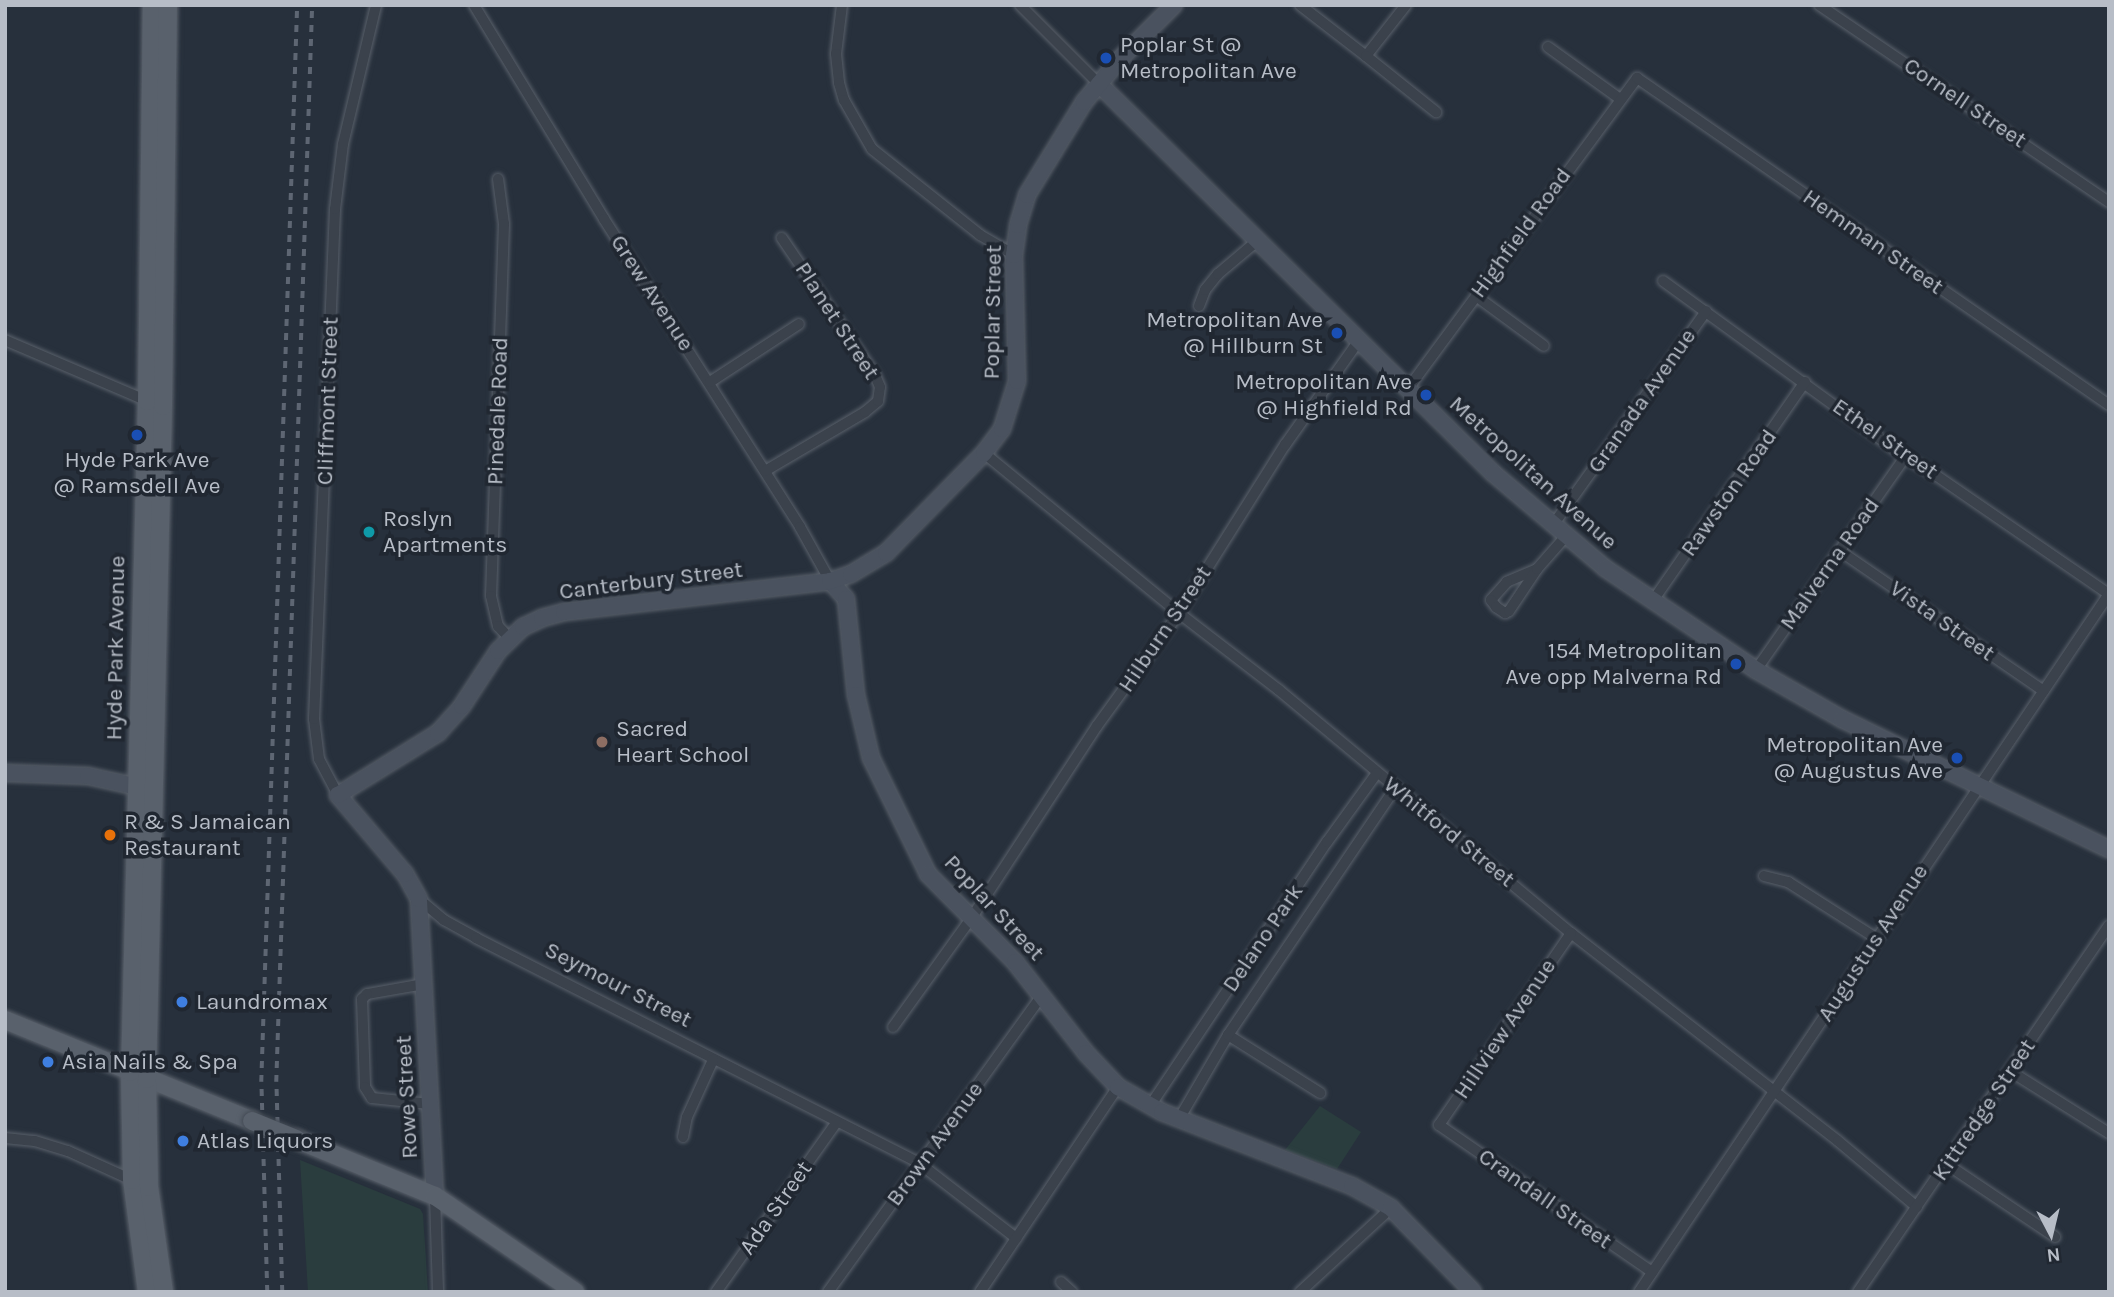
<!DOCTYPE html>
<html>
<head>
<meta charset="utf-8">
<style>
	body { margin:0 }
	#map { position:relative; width:2114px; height:1297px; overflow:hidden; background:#27303c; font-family:Karla,sans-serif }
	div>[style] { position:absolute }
	.green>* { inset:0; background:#2a3d3e }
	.roads { filter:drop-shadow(0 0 2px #59606a) drop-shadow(0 0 2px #59606a) }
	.street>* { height:10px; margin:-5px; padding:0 5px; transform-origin:5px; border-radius:5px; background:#3b424c }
	.secondary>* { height:16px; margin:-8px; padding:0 8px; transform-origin:8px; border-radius:8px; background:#4a525f }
	.primary>* { height:18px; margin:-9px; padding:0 9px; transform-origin:9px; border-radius:9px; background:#59616c }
	.rail>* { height:3.5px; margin-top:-1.75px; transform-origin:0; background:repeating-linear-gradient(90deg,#5e6673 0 7px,transparent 0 14px) }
	.bridges { filter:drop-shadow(0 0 2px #444b55) drop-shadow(0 0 2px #444b55) }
	.primary-bridge>* { height:18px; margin:-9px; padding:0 9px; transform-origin:9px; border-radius:9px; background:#59616c }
	.dots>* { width:19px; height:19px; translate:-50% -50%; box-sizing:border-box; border:4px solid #202731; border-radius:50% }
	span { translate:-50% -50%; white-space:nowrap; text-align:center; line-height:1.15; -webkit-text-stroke:7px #202731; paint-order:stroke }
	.poi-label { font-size:23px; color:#b7bdc7 }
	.left { translate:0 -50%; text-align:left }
	.right { translate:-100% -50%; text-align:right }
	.street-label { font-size:23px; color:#b7bdc7 }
	.frame { position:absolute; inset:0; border:7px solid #b7bdc7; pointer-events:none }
	.north { position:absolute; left:2016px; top:1199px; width:70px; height:70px; -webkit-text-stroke:5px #202731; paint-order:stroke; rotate:173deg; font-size:19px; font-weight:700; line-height:28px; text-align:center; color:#b7bdc7 }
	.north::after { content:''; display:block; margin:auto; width:24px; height:32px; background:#b7bdc7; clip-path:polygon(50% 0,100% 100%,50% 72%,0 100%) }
</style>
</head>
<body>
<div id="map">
	<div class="green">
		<i style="clip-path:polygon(1320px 1106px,1361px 1132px,1337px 1169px,1285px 1150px)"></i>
		<i style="clip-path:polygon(300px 1160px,420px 1209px,423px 1214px,428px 1292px,308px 1292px)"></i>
	</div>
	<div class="roads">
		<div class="street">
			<i style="left:474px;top:5px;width:250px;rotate:58.7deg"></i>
			<i style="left:604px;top:219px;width:365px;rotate:57.5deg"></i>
			<i style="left:800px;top:527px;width:62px;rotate:60.9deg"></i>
			<i style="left:842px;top:5px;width:49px;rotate:97deg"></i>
			<i style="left:836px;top:54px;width:29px;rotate:84deg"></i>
			<i style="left:839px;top:83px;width:18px;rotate:74deg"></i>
			<i style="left:844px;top:100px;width:56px;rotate:60.3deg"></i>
			<i style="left:872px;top:149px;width:138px;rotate:38.5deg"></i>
			<i style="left:980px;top:235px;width:39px;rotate:30deg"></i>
			<i style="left:1020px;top:5px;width:112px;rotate:45deg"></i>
			<i style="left:1300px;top:5px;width:83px;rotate:37.7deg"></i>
			<i style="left:1366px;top:56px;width:65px;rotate:-51.9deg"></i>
			<i style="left:1819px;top:5px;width:351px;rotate:34.2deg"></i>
			<i style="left:1548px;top:47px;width:89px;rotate:35.8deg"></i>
			<i style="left:1366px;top:56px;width:90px;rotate:38.7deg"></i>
			<i style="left:498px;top:179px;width:45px;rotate:82.4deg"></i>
			<i style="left:504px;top:224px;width:372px;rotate:92deg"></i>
			<i style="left:491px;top:596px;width:31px;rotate:77deg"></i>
			<i style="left:498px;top:626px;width:18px;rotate:47deg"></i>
			<i style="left:1663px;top:281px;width:299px;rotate:36deg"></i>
			<i style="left:1905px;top:457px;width:37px;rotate:31deg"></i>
			<i style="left:1937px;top:476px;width:209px;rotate:34.5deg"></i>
			<i style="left:1476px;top:296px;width:84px;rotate:36.3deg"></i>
			<i style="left:1199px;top:306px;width:17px;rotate:-69deg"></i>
			<i style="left:1205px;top:290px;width:21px;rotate:-51deg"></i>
			<i style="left:1218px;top:274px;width:51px;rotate:-40.2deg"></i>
			<i style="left:5px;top:340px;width:158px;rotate:23.2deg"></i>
			<i style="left:710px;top:382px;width:106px;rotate:-33.1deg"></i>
			<i style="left:1407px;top:390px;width:388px;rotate:-53.6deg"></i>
			<i style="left:1637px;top:78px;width:574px;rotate:34.71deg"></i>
			<i style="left:984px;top:453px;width:252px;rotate:39.4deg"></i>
			<i style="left:1179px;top:613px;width:126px;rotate:37.6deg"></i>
			<i style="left:1279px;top:690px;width:380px;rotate:39.8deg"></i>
			<i style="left:1571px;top:933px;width:338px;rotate:37.9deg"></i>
			<i style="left:1838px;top:1141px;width:103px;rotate:39.9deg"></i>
			<i style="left:765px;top:471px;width:116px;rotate:-30.5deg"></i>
			<i style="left:865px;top:412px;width:17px;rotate:-40deg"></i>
			<i style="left:878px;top:401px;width:14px;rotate:-82deg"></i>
			<i style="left:880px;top:387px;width:13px;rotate:-113deg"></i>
			<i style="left:875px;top:375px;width:166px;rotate:-124.2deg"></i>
			<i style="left:1553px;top:525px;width:263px;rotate:-54.4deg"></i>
			<i style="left:1840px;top:551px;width:247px;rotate:34.5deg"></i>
			<i style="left:1537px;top:569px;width:33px;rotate:157deg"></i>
			<i style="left:1507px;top:582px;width:24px;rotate:132deg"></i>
			<i style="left:1491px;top:600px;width:9px;rotate:54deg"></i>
			<i style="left:1496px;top:607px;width:11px;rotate:34deg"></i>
			<i style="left:1505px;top:613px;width:4px;rotate:-27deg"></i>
			<i style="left:1509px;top:611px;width:50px;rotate:-56.3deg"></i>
			<i style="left:1537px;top:569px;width:44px;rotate:-48.7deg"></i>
			<i style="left:1652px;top:602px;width:268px;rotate:-55.2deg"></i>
			<i style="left:1756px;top:670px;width:260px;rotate:-55deg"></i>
			<i style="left:338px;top:795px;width:41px;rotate:-117.8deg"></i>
			<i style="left:319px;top:759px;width:40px;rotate:-97.1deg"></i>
			<i style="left:314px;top:719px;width:510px;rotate:-87.64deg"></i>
			<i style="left:335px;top:209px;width:65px;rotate:-83deg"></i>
			<i style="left:343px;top:144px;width:143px;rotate:-76.6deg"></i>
			<i style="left:1764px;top:876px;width:25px;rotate:14deg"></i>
			<i style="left:1788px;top:882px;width:104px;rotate:32.5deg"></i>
			<i style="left:419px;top:899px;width:33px;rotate:40deg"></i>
			<i style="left:444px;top:920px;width:37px;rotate:29deg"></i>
			<i style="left:476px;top:938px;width:497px;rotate:26.9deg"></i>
			<i style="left:919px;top:1163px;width:123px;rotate:37.7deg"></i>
			<i style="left:1571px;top:933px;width:233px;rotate:124.5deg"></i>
			<i style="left:1439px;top:1125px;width:259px;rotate:34.6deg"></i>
			<i style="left:424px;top:984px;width:58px;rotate:170deg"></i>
			<i style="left:367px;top:994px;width:7px;rotate:135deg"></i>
			<i style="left:362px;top:999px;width:88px;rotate:88deg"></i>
			<i style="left:365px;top:1087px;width:13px;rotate:58deg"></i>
			<i style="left:372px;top:1098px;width:58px;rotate:5.9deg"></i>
			<i style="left:893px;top:1027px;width:135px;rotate:-54.3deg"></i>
			<i style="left:972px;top:917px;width:228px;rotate:-56.8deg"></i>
			<i style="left:1097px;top:726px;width:140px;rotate:-54deg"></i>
			<i style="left:1179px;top:613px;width:199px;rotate:-57.8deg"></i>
			<i style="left:1285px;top:445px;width:126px;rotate:-54.7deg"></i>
			<i style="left:1228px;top:1035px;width:109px;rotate:32.2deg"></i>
			<i style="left:2010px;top:1071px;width:117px;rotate:32.1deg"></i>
			<i style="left:1150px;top:1106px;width:318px;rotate:-56.2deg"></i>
			<i style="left:1327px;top:842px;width:85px;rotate:-54.1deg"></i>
			<i style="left:1179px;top:1119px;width:97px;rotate:-59.7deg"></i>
			<i style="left:1228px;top:1035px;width:298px;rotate:-55.9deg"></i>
			<i style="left:683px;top:1137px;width:20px;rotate:-79deg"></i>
			<i style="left:687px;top:1117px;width:63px;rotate:-65.5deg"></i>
			<i style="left:5px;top:1138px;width:30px;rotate:6deg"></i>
			<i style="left:35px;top:1141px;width:34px;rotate:17deg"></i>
			<i style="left:68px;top:1151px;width:70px;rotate:24.4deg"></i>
			<i style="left:1948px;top:1165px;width:129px;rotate:33.9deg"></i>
			<i style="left:435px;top:1196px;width:96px;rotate:88.2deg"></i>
			<i style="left:1061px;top:1282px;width:15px;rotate:42deg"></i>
			<i style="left:716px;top:1292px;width:207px;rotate:-54.6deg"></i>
			<i style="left:828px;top:1292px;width:366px;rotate:-54.2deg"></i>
			<i style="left:980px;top:1292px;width:247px;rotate:-56.1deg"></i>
			<i style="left:1300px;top:1292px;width:124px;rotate:-42.7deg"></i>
			<i style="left:1639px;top:1292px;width:841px;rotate:-56.05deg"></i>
			<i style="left:1858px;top:1292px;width:444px;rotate:-55.6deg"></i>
		</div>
		<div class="secondary">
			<i style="left:1099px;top:84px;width:554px;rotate:44.63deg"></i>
			<i style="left:1493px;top:473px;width:147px;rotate:40.3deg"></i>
			<i style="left:1605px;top:568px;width:182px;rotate:34deg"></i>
			<i style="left:1756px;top:670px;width:99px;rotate:29.7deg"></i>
			<i style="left:1842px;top:719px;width:297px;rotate:26deg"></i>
			<i style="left:830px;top:581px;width:24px;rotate:48deg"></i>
			<i style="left:846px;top:599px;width:97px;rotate:84.1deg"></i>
			<i style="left:856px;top:695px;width:65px;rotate:76.6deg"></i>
			<i style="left:871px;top:758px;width:129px;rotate:63.8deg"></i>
			<i style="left:928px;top:874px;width:124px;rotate:45.3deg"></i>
			<i style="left:1015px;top:962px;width:115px;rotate:52deg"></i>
			<i style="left:1086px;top:1053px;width:47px;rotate:46.7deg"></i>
			<i style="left:1118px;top:1087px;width:51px;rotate:29.6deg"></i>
			<i style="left:1162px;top:1112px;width:204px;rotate:21.3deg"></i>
			<i style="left:1352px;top:1186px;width:45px;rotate:29.4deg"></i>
			<i style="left:1391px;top:1208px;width:117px;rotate:45.7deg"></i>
			<i style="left:5px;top:773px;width:83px;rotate:2.1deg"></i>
			<i style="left:88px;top:776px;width:60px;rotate:12.4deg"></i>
			<i style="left:435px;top:1196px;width:297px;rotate:-93.1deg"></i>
			<i style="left:419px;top:899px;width:29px;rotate:-119deg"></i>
			<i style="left:405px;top:874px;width:104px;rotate:-130.3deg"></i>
			<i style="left:338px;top:795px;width:118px;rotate:-31.8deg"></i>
			<i style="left:438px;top:733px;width:36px;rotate:-48deg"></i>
			<i style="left:462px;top:706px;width:66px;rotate:-56.8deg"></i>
			<i style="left:498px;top:651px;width:35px;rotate:-44deg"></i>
			<i style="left:523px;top:627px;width:21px;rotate:-25deg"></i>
			<i style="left:542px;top:618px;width:23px;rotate:-15deg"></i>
			<i style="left:564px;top:612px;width:268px;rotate:-6.6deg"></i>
			<i style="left:830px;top:581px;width:22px;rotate:-18deg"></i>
			<i style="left:851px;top:574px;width:41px;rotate:-31deg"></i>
			<i style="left:886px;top:553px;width:140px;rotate:-45.6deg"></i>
			<i style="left:984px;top:453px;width:30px;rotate:-53deg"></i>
			<i style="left:1002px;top:429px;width:50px;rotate:-72.6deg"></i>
			<i style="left:1017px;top:381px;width:126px;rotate:-91.4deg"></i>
			<i style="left:1014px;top:255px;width:30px;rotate:-82deg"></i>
			<i style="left:1018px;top:225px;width:31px;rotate:-73deg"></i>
			<i style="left:1027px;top:195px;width:109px;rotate:-58.5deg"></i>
			<i style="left:1084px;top:102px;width:56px;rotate:-50.1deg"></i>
			<i style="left:1120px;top:59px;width:76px;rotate:-45deg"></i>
		</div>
		<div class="primary">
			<i style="left:5px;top:1020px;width:267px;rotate:22.2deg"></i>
			<i style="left:296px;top:1139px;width:150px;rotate:22.3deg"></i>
			<i style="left:435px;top:1196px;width:170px;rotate:34.4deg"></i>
			<i style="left:147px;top:1292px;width:113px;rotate:-97.6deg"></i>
			<i style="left:132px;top:1180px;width:108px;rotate:-91.1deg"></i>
			<i style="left:130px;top:1072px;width:671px;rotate:-88.55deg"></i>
			<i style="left:147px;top:401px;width:396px;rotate:-89.3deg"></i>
			<i style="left:164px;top:1292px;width:106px;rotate:-98.1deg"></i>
			<i style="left:149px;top:1187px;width:108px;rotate:-91.1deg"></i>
			<i style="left:147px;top:1079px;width:673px;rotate:-88.64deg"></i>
			<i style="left:163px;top:406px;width:401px;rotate:-89.3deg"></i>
		</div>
	</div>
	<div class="rail">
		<i style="left:267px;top:1292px;width:210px;rotate:-91.6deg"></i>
		<i style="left:261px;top:1082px;width:1078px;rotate:-88.09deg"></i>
		<i style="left:282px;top:1292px;width:210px;rotate:-91.6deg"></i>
		<i style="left:276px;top:1082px;width:1078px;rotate:-88.09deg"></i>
	</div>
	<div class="bridges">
		<div class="primary-bridge">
			<i style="left:252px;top:1121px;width:48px;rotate:22.2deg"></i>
		</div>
	</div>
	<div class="dots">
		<i style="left:1106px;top:58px;background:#1a4fb4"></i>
		<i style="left:1337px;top:333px;background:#1a4fb4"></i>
		<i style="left:1426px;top:395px;background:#1a4fb4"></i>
		<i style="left:137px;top:435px;background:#1a4fb4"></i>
		<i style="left:369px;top:532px;background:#0f9aa8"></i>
		<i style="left:1736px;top:664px;background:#1a4fb4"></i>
		<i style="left:602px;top:742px;background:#8d6e63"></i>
		<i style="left:1957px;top:758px;background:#1a4fb4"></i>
		<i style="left:110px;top:835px;background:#e8710a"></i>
		<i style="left:182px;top:1002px;background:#3f7fe0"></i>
		<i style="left:48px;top:1062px;background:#3f7fe0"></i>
		<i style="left:183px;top:1141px;background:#3f7fe0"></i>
	</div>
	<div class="poi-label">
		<span class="left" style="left:1120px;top:58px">Poplar St @<br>Metropolitan Ave</span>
		<span class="right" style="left:1323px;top:333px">Metropolitan Ave<br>@ Hillburn St</span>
		<span class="right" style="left:1412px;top:395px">Metropolitan Ave<br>@ Highfield Rd</span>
		<span style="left:137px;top:473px">Hyde Park Ave<br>@ Ramsdell Ave</span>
		<span class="left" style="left:383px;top:532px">Roslyn<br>Apartments</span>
		<span class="right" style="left:1722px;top:664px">154 Metropolitan<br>Ave opp Malverna Rd</span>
		<span class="left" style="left:616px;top:742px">Sacred<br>Heart School</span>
		<span class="right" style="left:1943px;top:758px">Metropolitan Ave<br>@ Augustus Ave</span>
		<span class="left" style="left:124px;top:835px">R &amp; S Jamaican<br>Restaurant</span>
		<span class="left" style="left:196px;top:1002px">Laundromax</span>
		<span class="left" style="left:62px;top:1062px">Asia Nails &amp; Spa</span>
		<span class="left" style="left:197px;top:1141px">Atlas Liquors</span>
	</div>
	<div class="street-label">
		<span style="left:1965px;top:103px;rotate:34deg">Cornell Street</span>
		<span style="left:1521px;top:233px;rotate:-54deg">Highfield Road</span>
		<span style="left:1873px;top:242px;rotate:35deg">Hemman Street</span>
		<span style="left:652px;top:293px;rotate:57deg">Grew Avenue</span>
		<span style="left:993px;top:312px;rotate:-89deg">Poplar Street</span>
		<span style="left:837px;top:321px;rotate:57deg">Planet Street</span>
		<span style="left:328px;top:401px;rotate:-88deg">Cliffmont Street</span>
		<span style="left:1642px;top:401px;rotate:-55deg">Granada Avenue</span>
		<span style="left:498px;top:411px;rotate:-88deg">Pinedale Road</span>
		<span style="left:1885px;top:439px;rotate:35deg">Ethel Street</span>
		<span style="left:1533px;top:473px;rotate:42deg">Metropolitan Avenue</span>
		<span style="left:1729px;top:493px;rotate:-55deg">Rawston Road</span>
		<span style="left:1830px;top:564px;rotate:-55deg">Malverna Road</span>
		<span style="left:651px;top:581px;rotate:-7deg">Canterbury Street</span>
		<span style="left:1942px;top:621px;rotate:35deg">Vista Street</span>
		<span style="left:1165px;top:629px;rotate:-56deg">Hilburn Street</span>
		<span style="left:116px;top:648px;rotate:-89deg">Hyde Park Avenue</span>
		<span style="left:1449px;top:832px;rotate:39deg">Whitford Street</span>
		<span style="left:994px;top:908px;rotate:47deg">Poplar Street</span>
		<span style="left:1263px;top:938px;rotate:-56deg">Delano Park</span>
		<span style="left:1873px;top:943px;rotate:-57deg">Augustus Avenue</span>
		<span style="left:618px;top:985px;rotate:27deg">Seymour Street</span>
		<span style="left:1505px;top:1029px;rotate:-56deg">Hillview Avenue</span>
		<span style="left:407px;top:1097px;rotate:-93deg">Rowe Street</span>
		<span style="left:1984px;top:1110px;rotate:-56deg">Kittredge Street</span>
		<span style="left:935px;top:1144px;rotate:-54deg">Brown Avenue</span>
		<span style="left:1545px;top:1199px;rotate:35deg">Crandall Street</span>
		<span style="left:776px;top:1208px;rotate:-55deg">Ada Street</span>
	</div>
	<div class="frame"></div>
	<div class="north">N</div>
</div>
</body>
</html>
